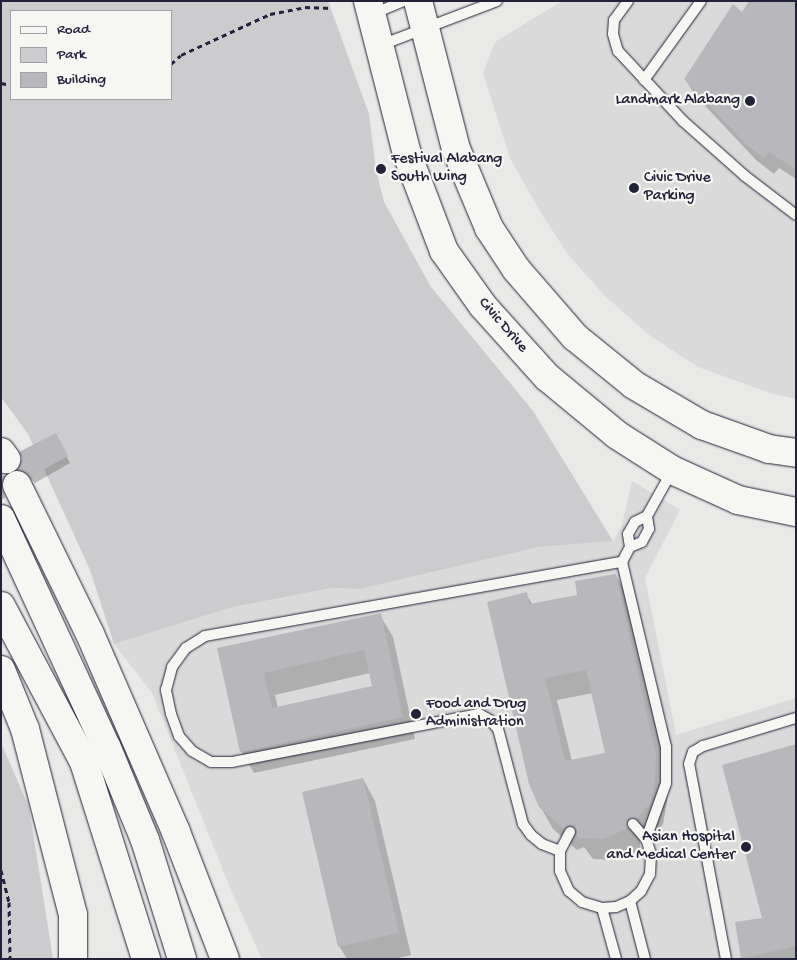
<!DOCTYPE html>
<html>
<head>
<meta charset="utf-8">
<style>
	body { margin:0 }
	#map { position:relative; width:797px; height:960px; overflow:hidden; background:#e9e9e7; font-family:"Gochi Hand",sans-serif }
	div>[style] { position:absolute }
	.built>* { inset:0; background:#dadada }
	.green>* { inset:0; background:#ccccce }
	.shadow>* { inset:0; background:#0003 }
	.building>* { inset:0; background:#b8b8bc }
	.path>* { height:3px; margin-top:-1.5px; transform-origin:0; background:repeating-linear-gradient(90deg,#22223b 0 5px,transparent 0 9px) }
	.roads { filter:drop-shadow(0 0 1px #22223b) drop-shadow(0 0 1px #22223b) }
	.lane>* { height:10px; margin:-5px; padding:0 5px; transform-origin:5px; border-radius:5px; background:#f6f6f2 }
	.secondary>* { height:28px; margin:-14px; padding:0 14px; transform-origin:14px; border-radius:14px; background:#f6f6f2 }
	.highway>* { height:28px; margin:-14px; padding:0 14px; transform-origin:14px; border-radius:14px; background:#f6f6f2 }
	.dots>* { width:14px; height:14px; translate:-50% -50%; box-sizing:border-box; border:2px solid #f6f6f2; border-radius:50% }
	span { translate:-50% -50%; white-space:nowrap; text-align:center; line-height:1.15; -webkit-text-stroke:4.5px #f6f6f2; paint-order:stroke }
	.poi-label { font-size:16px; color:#22223b }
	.right { translate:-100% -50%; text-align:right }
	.left { translate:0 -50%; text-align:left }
	.street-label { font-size:16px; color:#22223b }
	.frame { position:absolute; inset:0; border:2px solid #22223b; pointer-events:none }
	.legend { position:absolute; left:10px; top:10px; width:162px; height:90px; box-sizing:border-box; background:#f6f6f2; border:1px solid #a1a1a9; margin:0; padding:6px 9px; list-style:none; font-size:15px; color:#22223b }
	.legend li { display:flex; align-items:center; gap:10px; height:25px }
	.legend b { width:25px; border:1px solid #a1a1a9 }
</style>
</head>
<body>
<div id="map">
	<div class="built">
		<i style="clip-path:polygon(562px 1px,796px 1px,796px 399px,773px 394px,698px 367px,649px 335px,605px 296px,567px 253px,541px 213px,510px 158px,483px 73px,495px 42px)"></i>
		<i style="clip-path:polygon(632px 481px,680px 510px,645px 578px,676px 735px,796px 698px,796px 959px,262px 959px,231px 890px,152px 693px,114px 644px,233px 607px,332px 588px,360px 589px,539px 547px,613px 541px,622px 525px)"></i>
	</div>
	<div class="green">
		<i style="clip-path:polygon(evenodd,1px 1px,328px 1px,369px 114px,376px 170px,384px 202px,431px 287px,533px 411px,613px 541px,539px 547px,360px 589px,332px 588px,233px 607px,114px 644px,90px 570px,28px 434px,1px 397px,1px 1px,11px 11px,171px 11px,171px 99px,11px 99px,11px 11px)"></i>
		<i style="clip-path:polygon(1px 743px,29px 807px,53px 959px,1px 959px)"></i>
	</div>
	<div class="shadow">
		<i style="clip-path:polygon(796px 1px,796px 179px,779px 168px,774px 174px,756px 160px,695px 95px,685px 79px,742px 14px)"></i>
		<i style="clip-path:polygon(55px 435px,70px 463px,35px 483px,30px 478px,22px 475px,18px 469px)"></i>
		<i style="clip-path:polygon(1px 475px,5px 476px,8px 481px,4px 489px,5px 498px,1px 500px)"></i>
		<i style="clip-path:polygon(evenodd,616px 575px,628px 597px,668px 779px,667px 802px,663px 824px,650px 840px,640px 841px,640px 850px,617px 860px,593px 859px,584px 847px,577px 850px,553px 829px,540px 806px,526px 594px,533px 605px,579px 596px,616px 575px,593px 693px,607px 754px,572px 761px,557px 700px,593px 693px)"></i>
		<i style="clip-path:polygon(evenodd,380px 615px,393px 637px,415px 739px,254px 773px,241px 751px,219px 649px,380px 615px,370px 673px,373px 687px,278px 708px,275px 695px,370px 673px)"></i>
		<i style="clip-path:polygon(796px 745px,796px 959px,742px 959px,763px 919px)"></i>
		<i style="clip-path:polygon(363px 779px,375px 801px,411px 955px,394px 959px,347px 959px,339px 946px)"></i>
	</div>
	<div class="building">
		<i style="clip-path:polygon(749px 1px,796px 1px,796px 170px,769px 152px,764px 158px,745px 143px,684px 79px,733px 4px,742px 12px)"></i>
		<i style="clip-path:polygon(56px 433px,68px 456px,30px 477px,25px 472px,17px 470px,22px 458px,19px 452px)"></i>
		<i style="clip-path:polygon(evenodd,616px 574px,656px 756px,655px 780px,651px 802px,637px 819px,628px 819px,628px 828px,604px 839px,579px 838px,576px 836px,577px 831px,574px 826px,569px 825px,564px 829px,539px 807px,529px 784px,487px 602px,527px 592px,529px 604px,577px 595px,575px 581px,616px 574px,586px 670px,605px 753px,565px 761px,545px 678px,586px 670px)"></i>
		<i style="clip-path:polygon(evenodd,381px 613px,403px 717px,240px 752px,217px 648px,381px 613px,364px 650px,372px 686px,272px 708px,264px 673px,364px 650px)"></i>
		<i style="clip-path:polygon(796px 744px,796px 946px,741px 959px,735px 922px,762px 918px,722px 765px)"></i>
		<i style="clip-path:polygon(363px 778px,399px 933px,338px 947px,302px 792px)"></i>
	</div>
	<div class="path">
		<i style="left:171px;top:64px;width:13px;rotate:-42deg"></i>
		<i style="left:181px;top:55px;width:98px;rotate:-24.7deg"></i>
		<i style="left:270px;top:14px;width:36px;rotate:-11deg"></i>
		<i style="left:305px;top:7px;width:27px;rotate:2deg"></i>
		<i style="left:1px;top:83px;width:10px;rotate:11deg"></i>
		<i style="left:1px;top:870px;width:33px;rotate:76deg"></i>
		<i style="left:9px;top:902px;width:57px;rotate:89deg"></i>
	</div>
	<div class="roads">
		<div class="lane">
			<i style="left:628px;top:1px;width:24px;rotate:126deg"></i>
			<i style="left:614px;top:20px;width:14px;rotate:94deg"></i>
			<i style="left:613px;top:34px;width:18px;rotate:74deg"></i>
			<i style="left:618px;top:51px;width:96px;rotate:47.1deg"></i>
			<i style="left:683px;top:121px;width:83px;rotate:41.6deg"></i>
			<i style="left:745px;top:176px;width:64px;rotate:37.4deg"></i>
			<i style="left:373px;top:14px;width:34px;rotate:-23deg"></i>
			<i style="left:381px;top:45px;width:124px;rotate:-20.8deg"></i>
			<i style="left:644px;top:80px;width:97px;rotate:-54.2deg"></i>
			<i style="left:630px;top:547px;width:13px;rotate:-99deg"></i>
			<i style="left:628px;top:534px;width:14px;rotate:-60deg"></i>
			<i style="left:635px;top:522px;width:13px;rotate:-27deg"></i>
			<i style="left:570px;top:832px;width:21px;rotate:118deg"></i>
			<i style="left:560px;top:851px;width:20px;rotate:90deg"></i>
			<i style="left:560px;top:871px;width:22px;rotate:66deg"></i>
			<i style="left:569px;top:891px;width:17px;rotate:40deg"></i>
			<i style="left:582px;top:902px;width:21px;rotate:17deg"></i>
			<i style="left:602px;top:908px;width:14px;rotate:-4deg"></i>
			<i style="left:616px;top:907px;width:15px;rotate:-23deg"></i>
			<i style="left:630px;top:901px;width:15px;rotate:-42deg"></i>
			<i style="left:641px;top:891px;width:19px;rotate:-62deg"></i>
			<i style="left:650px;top:874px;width:20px;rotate:-87deg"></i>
			<i style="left:651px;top:854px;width:16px;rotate:-108deg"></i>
			<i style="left:646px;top:839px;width:20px;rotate:-131deg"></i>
			<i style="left:646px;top:839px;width:59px;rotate:-70.3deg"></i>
			<i style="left:666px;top:783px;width:36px;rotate:-90deg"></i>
			<i style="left:666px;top:747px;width:190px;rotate:-103.4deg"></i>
			<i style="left:622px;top:562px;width:17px;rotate:-62deg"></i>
			<i style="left:630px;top:547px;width:13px;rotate:-23deg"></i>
			<i style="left:642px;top:542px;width:15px;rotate:-62deg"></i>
			<i style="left:649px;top:529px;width:13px;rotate:-99deg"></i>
			<i style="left:647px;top:516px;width:51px;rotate:-60.9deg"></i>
			<i style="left:560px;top:851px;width:19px;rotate:-159deg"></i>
			<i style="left:542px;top:844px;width:14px;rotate:-141deg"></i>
			<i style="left:531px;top:835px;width:14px;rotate:-126deg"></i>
			<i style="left:523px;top:824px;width:98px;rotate:-104.7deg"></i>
			<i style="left:498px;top:729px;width:12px;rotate:-132deg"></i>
			<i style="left:490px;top:720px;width:13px;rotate:-151deg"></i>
			<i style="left:479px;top:714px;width:252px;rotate:169deg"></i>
			<i style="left:232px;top:762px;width:21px;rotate:180deg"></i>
			<i style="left:211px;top:762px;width:22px;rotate:-150deg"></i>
			<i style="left:192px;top:751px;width:20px;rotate:-131deg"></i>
			<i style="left:179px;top:736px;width:23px;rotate:-110deg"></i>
			<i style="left:171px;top:714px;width:25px;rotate:-102deg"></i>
			<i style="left:166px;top:690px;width:24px;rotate:-75deg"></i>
			<i style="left:172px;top:667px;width:24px;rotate:-54deg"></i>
			<i style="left:186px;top:648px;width:22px;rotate:-32deg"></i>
			<i style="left:205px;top:636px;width:424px;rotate:-10.1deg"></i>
			<i style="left:630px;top:901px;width:60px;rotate:75.5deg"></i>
			<i style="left:602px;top:908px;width:53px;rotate:74.6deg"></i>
			<i style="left:726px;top:959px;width:198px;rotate:-100.7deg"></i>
			<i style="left:689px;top:764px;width:13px;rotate:-72deg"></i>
			<i style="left:693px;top:752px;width:12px;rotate:-31deg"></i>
			<i style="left:703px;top:746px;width:97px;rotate:-16.8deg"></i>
		</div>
		<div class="secondary">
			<i style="left:368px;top:1px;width:158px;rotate:75.7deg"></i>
			<i style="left:407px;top:154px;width:104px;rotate:69.1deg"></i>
			<i style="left:444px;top:251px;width:67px;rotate:54.7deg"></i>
			<i style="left:483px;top:306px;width:96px;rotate:48deg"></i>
			<i style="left:547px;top:377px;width:91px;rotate:39.6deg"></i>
			<i style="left:617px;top:435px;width:65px;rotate:32.5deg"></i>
			<i style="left:672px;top:470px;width:72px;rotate:24.4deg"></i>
			<i style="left:738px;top:500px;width:59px;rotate:11.7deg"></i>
			<i style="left:418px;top:1px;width:153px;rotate:75.6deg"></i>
			<i style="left:456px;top:149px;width:86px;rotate:67.3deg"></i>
			<i style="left:489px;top:228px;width:49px;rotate:56.6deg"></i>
			<i style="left:516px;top:269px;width:90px;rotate:49.1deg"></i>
			<i style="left:575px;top:337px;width:76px;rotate:39.1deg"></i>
			<i style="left:634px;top:385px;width:79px;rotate:30.5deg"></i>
			<i style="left:702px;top:425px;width:71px;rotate:19.7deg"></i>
			<i style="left:769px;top:449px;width:27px;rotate:8deg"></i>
		</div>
		<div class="highway">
			<i style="left:1px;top:452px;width:9px;rotate:54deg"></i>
			<i style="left:17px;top:485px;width:166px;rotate:63.9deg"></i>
			<i style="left:90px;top:634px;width:216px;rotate:66.5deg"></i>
			<i style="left:176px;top:832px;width:136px;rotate:68.9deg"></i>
			<i style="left:1px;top:519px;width:252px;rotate:65.2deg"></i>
			<i style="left:107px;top:748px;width:100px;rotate:67.6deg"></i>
			<i style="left:145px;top:840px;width:125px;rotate:72.7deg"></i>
			<i style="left:1px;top:606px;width:177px;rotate:62deg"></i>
			<i style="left:84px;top:762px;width:207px;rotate:72.5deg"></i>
			<i style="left:1px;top:670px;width:64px;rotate:67.9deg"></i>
			<i style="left:25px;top:729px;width:192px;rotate:75.5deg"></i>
			<i style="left:73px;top:915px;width:44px;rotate:90deg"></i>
		</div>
	</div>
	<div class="dots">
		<i style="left:750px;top:101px;background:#22223b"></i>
		<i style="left:381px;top:169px;background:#22223b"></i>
		<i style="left:634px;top:188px;background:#22223b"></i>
		<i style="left:416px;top:714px;background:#22223b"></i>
		<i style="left:746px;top:847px;background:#22223b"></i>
	</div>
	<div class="poi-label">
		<span class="right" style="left:740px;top:101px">Landmark Alabang</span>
		<span class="left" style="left:391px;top:169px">Festival Alabang<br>South Wing</span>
		<span class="left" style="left:644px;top:188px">Civic Drive<br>Parking</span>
		<span class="left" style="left:426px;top:714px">Food and Drug<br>Administration</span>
		<span class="right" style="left:735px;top:847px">Asian Hospital<br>and Medical Center</span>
	</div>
	<div class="street-label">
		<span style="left:502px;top:326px;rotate:49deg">Civic Drive</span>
	</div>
	<div class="frame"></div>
	<ul class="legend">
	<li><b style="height:6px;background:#f6f6f2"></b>Road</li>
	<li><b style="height:14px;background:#ccccce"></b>Park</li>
	<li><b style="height:14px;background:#b8b8bc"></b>Building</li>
	</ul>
</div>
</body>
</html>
